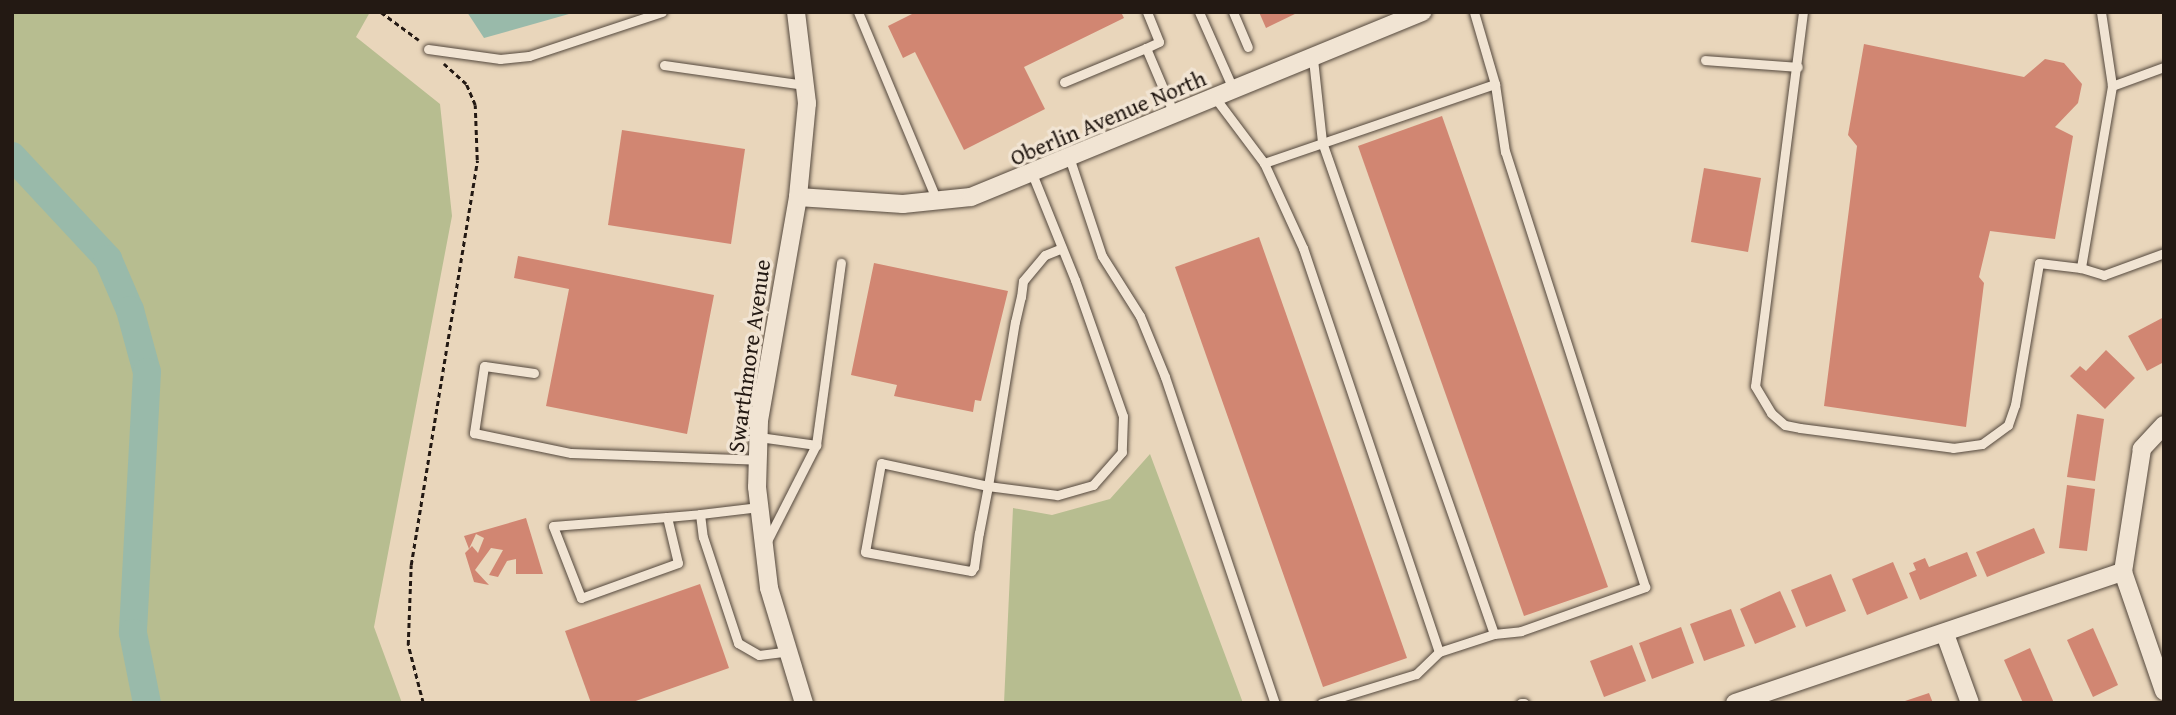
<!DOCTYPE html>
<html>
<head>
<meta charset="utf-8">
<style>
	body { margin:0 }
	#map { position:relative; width:2176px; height:715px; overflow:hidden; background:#e9d6bb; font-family:"Gentium Book Plus",serif }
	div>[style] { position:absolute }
	.green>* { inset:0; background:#b7bd90 }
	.water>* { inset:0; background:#99baaa }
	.river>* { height:28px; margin:-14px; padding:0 14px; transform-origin:14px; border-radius:14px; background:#99baaa }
	.building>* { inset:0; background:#d18672 }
	.path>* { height:2.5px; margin-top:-1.25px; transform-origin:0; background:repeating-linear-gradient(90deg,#231913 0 5px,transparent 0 8.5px) }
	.roads { filter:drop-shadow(0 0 2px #54483d) drop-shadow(0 0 2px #54483d) }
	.lane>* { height:9px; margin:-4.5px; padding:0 4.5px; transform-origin:4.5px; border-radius:4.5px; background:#f1e4d3 }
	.street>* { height:18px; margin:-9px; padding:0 9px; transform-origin:9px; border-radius:9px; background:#f1e4d3 }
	span { translate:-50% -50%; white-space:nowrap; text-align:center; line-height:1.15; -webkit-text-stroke:7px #f1e4d3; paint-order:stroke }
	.street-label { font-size:23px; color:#231913 }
	.frame { position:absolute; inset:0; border:14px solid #231913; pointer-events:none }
</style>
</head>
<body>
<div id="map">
	<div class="green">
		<i style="clip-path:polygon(12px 12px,370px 12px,356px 37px,440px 104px,452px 216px,374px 627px,402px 703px,12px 703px)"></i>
		<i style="clip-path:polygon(1150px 454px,1243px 703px,1004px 703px,1013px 508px,1052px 515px,1110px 499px)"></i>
	</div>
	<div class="water">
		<i style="clip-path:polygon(467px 12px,576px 12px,484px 38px)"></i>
	</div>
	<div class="river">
		<i style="left:12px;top:156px;width:141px;rotate:47deg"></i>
		<i style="left:108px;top:259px;width:56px;rotate:66.7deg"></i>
		<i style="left:130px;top:310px;width:64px;rotate:74.7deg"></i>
		<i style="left:147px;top:372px;width:261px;rotate:93.1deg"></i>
		<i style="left:133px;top:633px;width:71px;rotate:78.7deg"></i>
	</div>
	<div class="building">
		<i style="clip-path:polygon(916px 12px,1121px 12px,1124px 18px,1024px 67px,1045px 109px,964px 150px,915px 52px,903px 58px,888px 26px)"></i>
		<i style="clip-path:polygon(1259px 12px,1299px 12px,1266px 28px)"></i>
		<i style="clip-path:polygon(1864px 44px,2024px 77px,2045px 59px,2064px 63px,2082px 84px,2078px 103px,2055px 127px,2073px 136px,2055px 239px,1990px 231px,1979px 277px,1984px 283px,1966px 427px,1824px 406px,1857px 146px,1848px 135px)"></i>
		<i style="clip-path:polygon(1442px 116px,1608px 587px,1524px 616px,1358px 146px)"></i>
		<i style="clip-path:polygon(622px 130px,745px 149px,731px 244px,608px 225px)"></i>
		<i style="clip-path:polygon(1704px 168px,1761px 178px,1748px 252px,1691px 242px)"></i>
		<i style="clip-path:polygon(1259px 237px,1407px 658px,1323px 687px,1175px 267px)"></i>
		<i style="clip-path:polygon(518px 256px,714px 295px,687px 434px,546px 406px,569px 289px,514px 278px)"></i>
		<i style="clip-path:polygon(874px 263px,1008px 291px,981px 401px,975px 400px,973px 412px,894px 396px,897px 385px,851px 375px)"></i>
		<i style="clip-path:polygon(2164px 317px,2164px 362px,2147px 371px,2128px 336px)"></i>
		<i style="clip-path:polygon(2106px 350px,2135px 378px,2105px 409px,2070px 376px,2080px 366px,2086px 371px)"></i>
		<i style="clip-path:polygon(2077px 414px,2104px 419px,2095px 481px,2067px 477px)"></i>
		<i style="clip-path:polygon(2067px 485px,2095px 489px,2087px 551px,2059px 548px)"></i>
		<i style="clip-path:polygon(526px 518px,543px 574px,516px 574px,516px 559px,507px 561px,498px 577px,489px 575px,503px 550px,491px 548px,475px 570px,489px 585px,474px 582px,465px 553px,472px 546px,478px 553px,484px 538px,476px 534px,469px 549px,464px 536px)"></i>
		<i style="clip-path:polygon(2034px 528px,2045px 553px,1987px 577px,1976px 552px)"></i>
		<i style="clip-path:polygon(1967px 552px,1977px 576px,1920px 600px,1909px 573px,1916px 570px,1913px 563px,1925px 558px,1929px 567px)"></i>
		<i style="clip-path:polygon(1893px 562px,1908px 598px,1867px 615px,1852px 579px)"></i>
		<i style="clip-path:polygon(1831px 574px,1846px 611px,1806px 627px,1791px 590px)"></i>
		<i style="clip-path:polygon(700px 584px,729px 668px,630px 703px,591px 703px,565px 631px)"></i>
		<i style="clip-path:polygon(1780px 591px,1796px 627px,1755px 644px,1740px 609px)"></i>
		<i style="clip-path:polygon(1731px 609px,1745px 646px,1704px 661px,1690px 624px)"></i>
		<i style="clip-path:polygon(1681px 627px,1694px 663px,1652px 679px,1639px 643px)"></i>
		<i style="clip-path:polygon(2093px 628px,2118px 685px,2093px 697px,2067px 640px)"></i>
		<i style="clip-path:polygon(1632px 645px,1646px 681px,1604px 697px,1590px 661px)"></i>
		<i style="clip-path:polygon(2030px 648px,2054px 703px,2023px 703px,2004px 660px)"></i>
		<i style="clip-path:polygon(1929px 693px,1933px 703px,1902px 703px,1902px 702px)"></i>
	</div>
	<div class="path">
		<i style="left:381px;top:12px;width:47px;rotate:36.4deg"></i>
		<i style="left:423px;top:703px;width:60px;rotate:-104.5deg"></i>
		<i style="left:408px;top:645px;width:80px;rotate:-87.9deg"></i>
		<i style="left:411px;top:565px;width:410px;rotate:-80.7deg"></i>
		<i style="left:477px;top:160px;width:55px;rotate:-92.1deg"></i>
		<i style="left:475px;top:105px;width:23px;rotate:-113deg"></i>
		<i style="left:466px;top:84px;width:30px;rotate:-138deg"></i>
	</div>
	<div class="roads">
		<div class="lane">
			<i style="left:858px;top:12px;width:205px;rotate:67.3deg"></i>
			<i style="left:1147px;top:12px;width:32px;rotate:68deg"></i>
			<i style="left:1159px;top:42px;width:14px;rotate:155deg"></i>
			<i style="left:1146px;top:48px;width:72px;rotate:67deg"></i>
			<i style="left:1199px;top:12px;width:86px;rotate:66.1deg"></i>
			<i style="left:1233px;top:12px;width:38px;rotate:67deg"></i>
			<i style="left:1803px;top:12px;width:377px;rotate:97.3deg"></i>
			<i style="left:1755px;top:386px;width:31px;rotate:59deg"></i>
			<i style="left:1771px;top:413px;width:18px;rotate:41deg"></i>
			<i style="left:1785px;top:425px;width:15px;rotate:11deg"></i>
			<i style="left:1800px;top:428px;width:154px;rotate:7.4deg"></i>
			<i style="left:1953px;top:448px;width:29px;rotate:-8deg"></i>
			<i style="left:1982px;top:444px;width:32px;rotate:-36deg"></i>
			<i style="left:2008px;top:425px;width:21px;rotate:-71deg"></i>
			<i style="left:2015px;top:405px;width:144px;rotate:-80.4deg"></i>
			<i style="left:2039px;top:263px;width:42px;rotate:6.8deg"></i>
			<i style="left:2101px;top:12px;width:75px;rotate:81.5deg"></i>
			<i style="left:2112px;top:86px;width:185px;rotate:99.7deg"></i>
			<i style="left:2081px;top:268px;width:24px;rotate:17deg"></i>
			<i style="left:2104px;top:275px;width:64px;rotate:-20.1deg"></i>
			<i style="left:428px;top:49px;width:73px;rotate:7.9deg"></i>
			<i style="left:500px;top:59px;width:29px;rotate:-6deg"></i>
			<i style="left:529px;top:56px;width:140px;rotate:-18.3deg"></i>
			<i style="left:1313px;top:59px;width:83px;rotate:83.8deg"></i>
			<i style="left:1322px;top:142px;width:521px;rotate:70.73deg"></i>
			<i style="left:1494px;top:634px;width:27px;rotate:-6deg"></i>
			<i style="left:1521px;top:631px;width:132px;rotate:-19.5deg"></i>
			<i style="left:1645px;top:587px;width:457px;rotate:-107.8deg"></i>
			<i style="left:1505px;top:152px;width:69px;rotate:-98.4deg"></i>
			<i style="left:1495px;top:84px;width:75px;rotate:-106.3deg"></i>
			<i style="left:1705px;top:60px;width:93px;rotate:4.3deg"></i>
			<i style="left:664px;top:65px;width:142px;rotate:8.1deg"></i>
			<i style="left:1064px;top:82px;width:89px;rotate:-22.5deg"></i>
			<i style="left:2112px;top:86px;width:55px;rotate:-20.1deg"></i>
			<i style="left:1216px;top:99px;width:80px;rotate:53.1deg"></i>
			<i style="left:1264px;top:163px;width:94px;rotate:65.4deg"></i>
			<i style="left:1303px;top:248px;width:426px;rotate:71.4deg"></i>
			<i style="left:1439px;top:652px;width:32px;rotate:136deg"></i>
			<i style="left:1416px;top:674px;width:99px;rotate:163deg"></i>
			<i style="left:1070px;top:160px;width:101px;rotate:71.6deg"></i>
			<i style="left:1102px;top:256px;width:71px;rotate:57.7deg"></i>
			<i style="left:1140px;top:316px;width:66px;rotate:67.7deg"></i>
			<i style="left:1165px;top:377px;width:344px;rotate:71.4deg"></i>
			<i style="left:1264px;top:163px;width:244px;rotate:-18.9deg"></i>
			<i style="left:1033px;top:176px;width:112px;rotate:68deg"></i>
			<i style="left:1075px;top:280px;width:144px;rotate:70.6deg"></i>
			<i style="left:1123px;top:416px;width:36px;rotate:92deg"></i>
			<i style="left:1122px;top:452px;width:44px;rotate:131.3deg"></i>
			<i style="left:1093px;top:485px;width:37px;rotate:164deg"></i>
			<i style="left:1057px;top:495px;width:70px;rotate:-172.6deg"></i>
			<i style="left:988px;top:486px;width:109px;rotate:-167.9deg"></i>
			<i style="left:881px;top:463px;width:90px;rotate:100.2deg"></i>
			<i style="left:865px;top:552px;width:108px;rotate:10.2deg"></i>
			<i style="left:971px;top:571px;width:5px;rotate:-53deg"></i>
			<i style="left:974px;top:567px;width:34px;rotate:-82deg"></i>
			<i style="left:979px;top:533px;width:48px;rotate:-79.2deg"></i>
			<i style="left:988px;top:486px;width:166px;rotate:-80.7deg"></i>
			<i style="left:1015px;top:322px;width:26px;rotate:-77deg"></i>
			<i style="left:1021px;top:297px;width:16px;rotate:-83deg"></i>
			<i style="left:1023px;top:281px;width:34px;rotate:-50deg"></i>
			<i style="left:1045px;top:255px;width:18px;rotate:-22deg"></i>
			<i style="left:534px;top:373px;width:50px;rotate:-172deg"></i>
			<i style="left:484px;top:366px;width:68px;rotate:98.5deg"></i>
			<i style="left:474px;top:433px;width:99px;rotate:11.7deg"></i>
			<i style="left:571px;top:453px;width:187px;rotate:2.1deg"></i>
			<i style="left:759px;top:437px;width:58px;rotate:8deg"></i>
			<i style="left:759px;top:507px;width:59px;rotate:173.2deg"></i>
			<i style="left:700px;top:514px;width:23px;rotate:83deg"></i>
			<i style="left:703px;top:537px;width:112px;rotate:71.7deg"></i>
			<i style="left:738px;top:643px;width:24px;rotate:30deg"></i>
			<i style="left:759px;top:655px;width:26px;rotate:-7deg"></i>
			<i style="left:667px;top:517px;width:47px;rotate:76.6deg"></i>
			<i style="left:678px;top:563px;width:103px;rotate:160.2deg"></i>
			<i style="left:581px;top:598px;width:77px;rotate:-111.3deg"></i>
			<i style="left:553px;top:526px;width:114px;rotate:-4.5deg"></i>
			<i style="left:667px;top:517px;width:33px;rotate:-5deg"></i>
			<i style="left:765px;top:545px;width:112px;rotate:-63deg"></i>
			<i style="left:816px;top:445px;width:184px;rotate:-82.2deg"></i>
			<i style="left:1439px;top:652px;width:58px;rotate:-18.1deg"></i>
			<i style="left:1521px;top:703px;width:3px"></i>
		</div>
		<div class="street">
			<i style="left:796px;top:12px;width:92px;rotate:83.1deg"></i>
			<i style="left:807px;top:103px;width:94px;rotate:95.5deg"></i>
			<i style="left:798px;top:197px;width:227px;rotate:99.9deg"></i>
			<i style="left:759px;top:421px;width:66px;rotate:91.7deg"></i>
			<i style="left:757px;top:487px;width:102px;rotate:83.2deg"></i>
			<i style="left:769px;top:588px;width:120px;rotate:73.1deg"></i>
			<i style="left:798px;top:197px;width:105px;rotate:3.8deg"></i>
			<i style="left:903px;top:204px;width:68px;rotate:-5.9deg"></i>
			<i style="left:971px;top:197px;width:488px;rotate:-22.3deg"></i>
			<i style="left:2164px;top:425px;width:33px;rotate:133deg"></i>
			<i style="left:2142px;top:449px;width:124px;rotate:98.8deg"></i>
			<i style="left:2123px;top:572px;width:126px;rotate:71deg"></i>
			<i style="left:1945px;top:634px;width:73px;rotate:70.1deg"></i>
			<i style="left:1735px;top:703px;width:410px;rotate:-18.7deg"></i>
		</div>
	</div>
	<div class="street-label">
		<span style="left:1108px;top:118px;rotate:-23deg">Oberlin Avenue North</span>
		<span style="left:749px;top:356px;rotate:-82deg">Swarthmore Avenue</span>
	</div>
	<div class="frame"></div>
</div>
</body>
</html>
